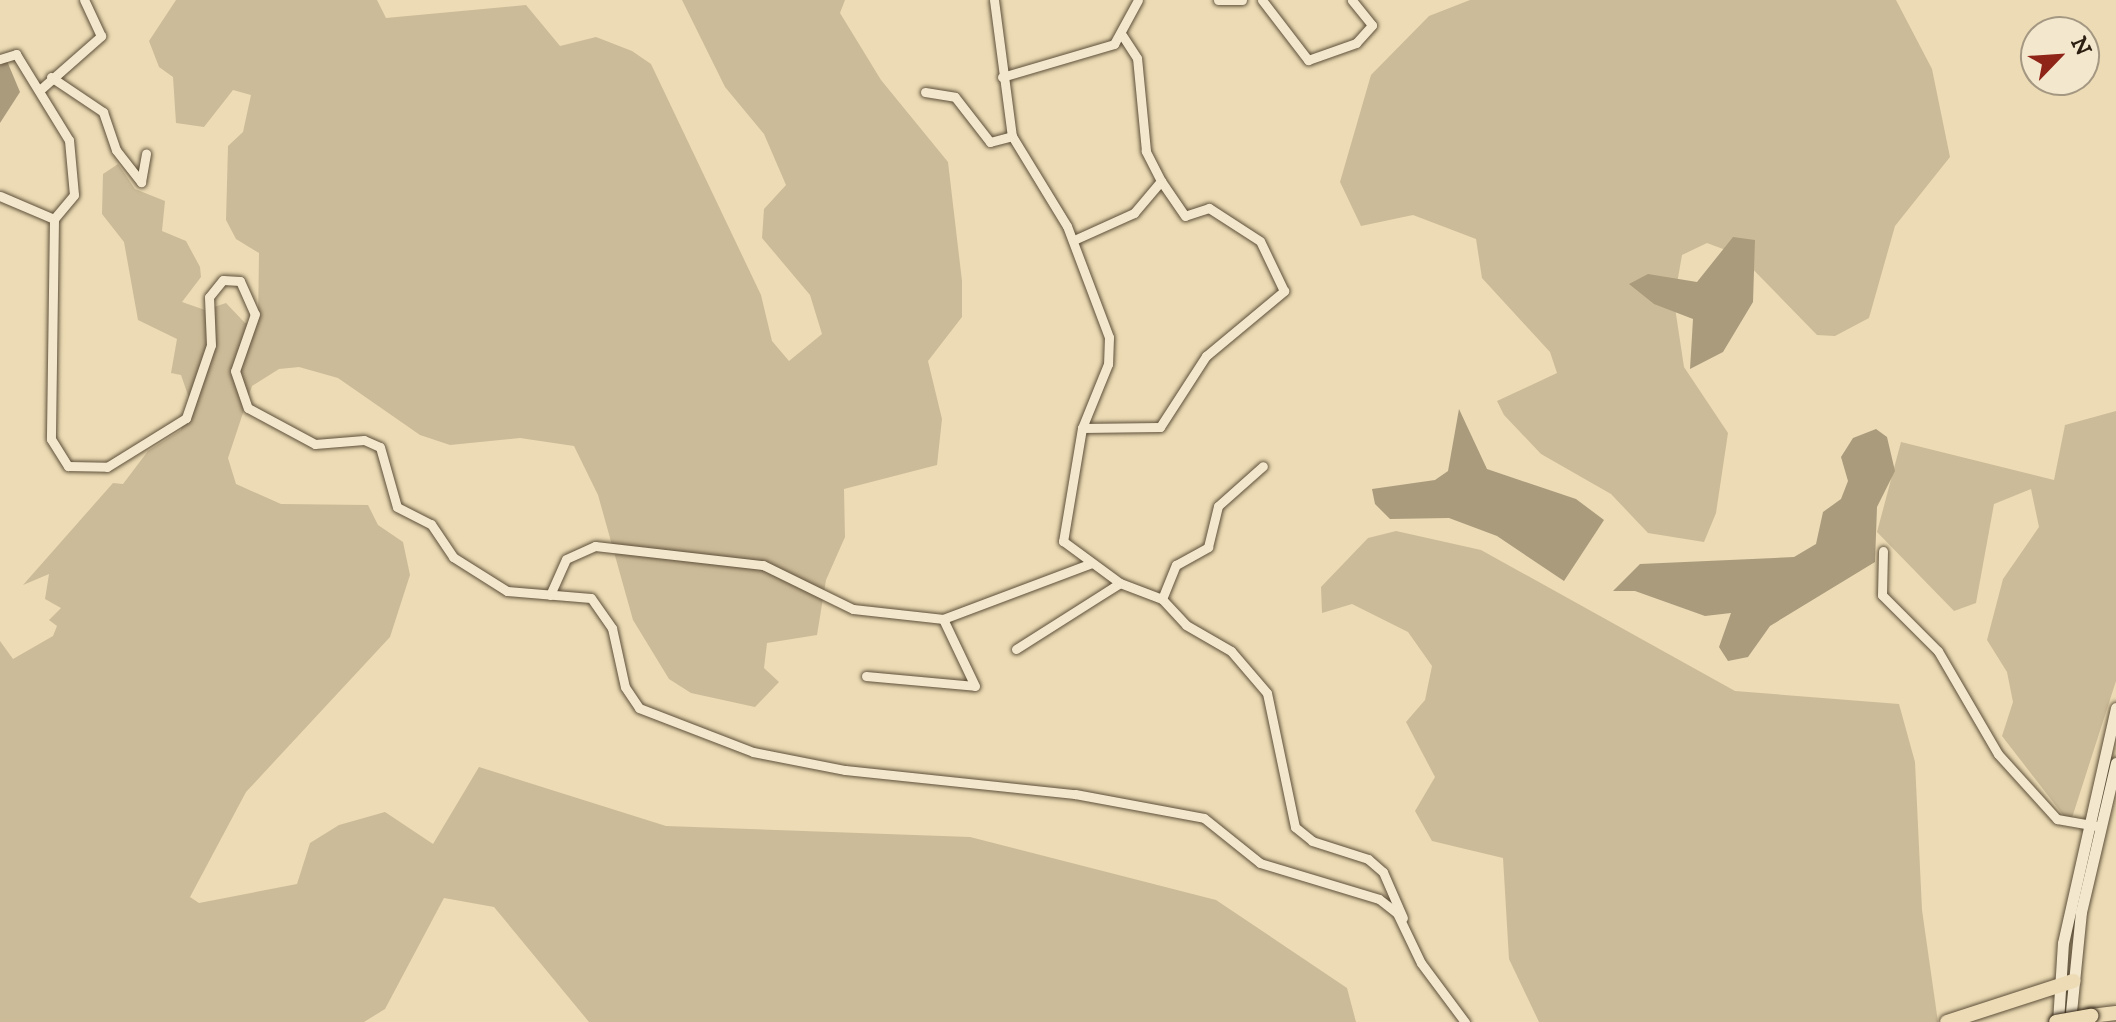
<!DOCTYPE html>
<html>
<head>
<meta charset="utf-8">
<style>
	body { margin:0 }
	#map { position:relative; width:2116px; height:1022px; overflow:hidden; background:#ecdbb4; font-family:"IM FELL DW Pica",serif }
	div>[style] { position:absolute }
	.green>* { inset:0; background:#ccbb98 }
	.water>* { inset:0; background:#ab9b7d }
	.roads { filter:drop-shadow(0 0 2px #5d4f3a) drop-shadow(0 0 2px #5d4f3a) }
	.minor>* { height:9px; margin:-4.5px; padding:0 4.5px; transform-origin:4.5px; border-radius:4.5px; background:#f3e8ce }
	.tertiary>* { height:11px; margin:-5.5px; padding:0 5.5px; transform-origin:5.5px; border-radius:5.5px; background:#f3e8ce }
	.primary>* { height:14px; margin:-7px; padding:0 7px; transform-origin:7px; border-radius:7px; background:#ecdbb4 }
	.bridges { filter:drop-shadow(0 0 2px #2d2012) drop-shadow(0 0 2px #2d2012) }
	.primary-bridge>* { height:14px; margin:-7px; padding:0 7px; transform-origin:7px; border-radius:7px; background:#ecdbb4 }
	span { translate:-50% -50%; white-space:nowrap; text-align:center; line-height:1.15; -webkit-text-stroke:8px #f3e8ce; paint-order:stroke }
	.north { position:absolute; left:2020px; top:16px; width:80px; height:80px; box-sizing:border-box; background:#f3e8ce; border:2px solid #a49883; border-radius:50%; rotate:65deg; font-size:22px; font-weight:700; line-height:32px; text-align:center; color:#2d2012 }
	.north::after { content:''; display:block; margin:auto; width:28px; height:36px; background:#8f2418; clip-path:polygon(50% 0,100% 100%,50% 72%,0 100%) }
</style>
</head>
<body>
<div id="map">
	<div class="green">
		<i style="clip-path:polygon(176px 0,377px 0,386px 18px,526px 5px,560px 46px,596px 37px,632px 51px,651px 64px,761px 295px,772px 341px,789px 361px,822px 334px,810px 295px,762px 238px,764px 209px,786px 185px,764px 134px,725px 87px,682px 0,845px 0,840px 13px,881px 80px,948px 162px,962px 281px,962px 317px,928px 361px,942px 419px,937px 465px,844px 489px,845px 537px,826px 580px,817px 635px,767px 643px,764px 668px,779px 682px,755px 707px,691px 693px,669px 679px,633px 620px,598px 495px,574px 446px,520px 438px,450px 445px,420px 435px,338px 378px,299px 367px,279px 369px,252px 386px,228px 458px,236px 484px,281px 504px,368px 505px,378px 525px,403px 542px,410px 575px,390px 637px,246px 792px,190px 897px,199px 903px,297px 884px,310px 843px,339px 825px,385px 812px,433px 844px,479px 767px,666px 826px,970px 837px,1216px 900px,1347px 988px,1356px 1022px,589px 1022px,494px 907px,444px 898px,385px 1009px,364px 1022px,0 1022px,0 641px,13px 659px,53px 636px,57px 626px,49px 620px,61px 608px,45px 599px,49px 574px,23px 585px,113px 483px,123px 484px,148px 451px,181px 430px,189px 398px,181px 375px,171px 373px,177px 339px,138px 320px,124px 242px,102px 214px,103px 174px,118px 164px,135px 189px,165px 201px,162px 231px,186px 241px,200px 267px,201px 277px,182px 302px,205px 310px,226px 303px,245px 323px,258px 323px,259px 253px,236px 239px,226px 220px,228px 146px,243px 132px,251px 95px,233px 90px,204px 127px,176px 123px,173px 77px,159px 67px,149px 41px)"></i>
		<i style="clip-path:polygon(1470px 0,1896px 0,1932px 69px,1950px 157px,1895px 226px,1869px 318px,1835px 336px,1817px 335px,1739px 255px,1707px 243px,1682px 255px,1674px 301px,1684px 367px,1728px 433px,1716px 513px,1704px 542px,1648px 533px,1611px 494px,1541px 454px,1504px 415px,1497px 401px,1557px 373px,1550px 352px,1482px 278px,1476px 239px,1413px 215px,1361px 226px,1340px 182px,1371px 75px,1429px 16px)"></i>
		<i style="clip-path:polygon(2116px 411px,2116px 681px,2070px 824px,2002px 736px,2013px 702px,2007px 672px,1987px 640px,2003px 579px,2039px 527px,2031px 489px,1994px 504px,1976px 603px,1954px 611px,1877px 532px,1901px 442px,2054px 480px,2065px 425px)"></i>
		<i style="clip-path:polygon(1396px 531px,1481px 550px,1735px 691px,1899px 704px,1915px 762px,1922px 910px,1938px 1022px,1539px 1022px,1509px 959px,1503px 858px,1432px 841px,1415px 811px,1435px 777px,1406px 722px,1425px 700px,1432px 666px,1408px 632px,1352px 604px,1322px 613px,1321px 587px,1368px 538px)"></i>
	</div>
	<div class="water">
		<i style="clip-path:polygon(7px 61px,20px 92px,0 123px,0 65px)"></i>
		<i style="clip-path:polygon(1733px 237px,1755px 240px,1753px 302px,1723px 352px,1690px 369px,1693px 319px,1654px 304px,1629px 284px,1648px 274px,1697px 282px)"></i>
		<i style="clip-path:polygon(1459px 409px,1487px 469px,1576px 499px,1604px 520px,1564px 581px,1497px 536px,1449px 518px,1390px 519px,1375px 504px,1372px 489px,1435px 480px,1448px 471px)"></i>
		<i style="clip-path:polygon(1876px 429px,1887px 437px,1895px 471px,1877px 507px,1875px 562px,1770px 626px,1748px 657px,1728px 661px,1719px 647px,1731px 613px,1705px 616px,1635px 591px,1613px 591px,1640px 564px,1794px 557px,1816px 544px,1823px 512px,1841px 499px,1848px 481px,1841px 457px,1853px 438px)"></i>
	</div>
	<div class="roads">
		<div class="minor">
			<i style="left:994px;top:0;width:137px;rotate:82.5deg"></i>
			<i style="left:1012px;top:136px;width:105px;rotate:58.6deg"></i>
			<i style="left:1067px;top:226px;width:119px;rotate:69.3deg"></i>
			<i style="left:1109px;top:337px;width:27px;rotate:92deg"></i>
			<i style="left:1108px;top:364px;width:69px;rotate:112.1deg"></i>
			<i style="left:1082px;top:428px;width:115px;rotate:99.5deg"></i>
			<i style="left:1063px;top:541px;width:71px;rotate:36.4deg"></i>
			<i style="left:1120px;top:583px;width:45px;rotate:20.9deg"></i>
			<i style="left:1162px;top:599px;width:35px;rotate:47deg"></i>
			<i style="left:1186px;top:625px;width:52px;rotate:30deg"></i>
			<i style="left:1231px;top:651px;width:55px;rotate:49.4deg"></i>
			<i style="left:1267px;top:693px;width:137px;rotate:78.2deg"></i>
			<i style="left:1295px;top:827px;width:22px;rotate:39deg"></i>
			<i style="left:1312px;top:841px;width:59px;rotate:17.8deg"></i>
			<i style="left:1368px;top:859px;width:20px;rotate:41deg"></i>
			<i style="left:1383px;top:872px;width:50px;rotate:66.5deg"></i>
			<i style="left:1218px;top:0;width:24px"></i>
			<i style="left:1262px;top:0;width:76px;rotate:52.5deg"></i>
			<i style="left:1308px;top:60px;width:51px;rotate:-19.5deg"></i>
			<i style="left:1356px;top:43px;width:24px;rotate:-48deg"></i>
			<i style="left:1372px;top:25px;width:32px;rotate:-129deg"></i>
			<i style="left:0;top:59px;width:17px;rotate:-17deg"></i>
			<i style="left:16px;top:54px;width:101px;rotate:58.4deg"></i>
			<i style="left:69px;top:140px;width:55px;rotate:84.8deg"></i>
			<i style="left:74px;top:195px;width:31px;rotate:130deg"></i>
			<i style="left:51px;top:77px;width:63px;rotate:33.9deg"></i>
			<i style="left:103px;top:112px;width:40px;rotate:71.1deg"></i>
			<i style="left:116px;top:150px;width:41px;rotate:52deg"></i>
			<i style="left:141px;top:182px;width:29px;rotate:-80deg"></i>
			<i style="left:1002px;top:77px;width:117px;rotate:-16.4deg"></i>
			<i style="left:1114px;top:44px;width:50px;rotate:-61.4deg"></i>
			<i style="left:42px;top:88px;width:79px;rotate:-41.4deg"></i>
			<i style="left:101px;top:36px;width:40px;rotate:-115deg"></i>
			<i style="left:925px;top:92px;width:30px;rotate:9deg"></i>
			<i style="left:955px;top:97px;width:57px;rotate:52.1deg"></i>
			<i style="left:990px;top:142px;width:23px;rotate:-15deg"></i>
			<i style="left:0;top:196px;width:59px;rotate:23.1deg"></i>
			<i style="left:54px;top:219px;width:220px;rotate:90.8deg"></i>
			<i style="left:51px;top:439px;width:32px;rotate:58deg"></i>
			<i style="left:68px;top:466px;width:39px;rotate:1deg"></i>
			<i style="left:107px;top:467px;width:93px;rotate:-31.8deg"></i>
			<i style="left:186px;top:418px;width:77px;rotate:-71.1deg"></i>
			<i style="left:211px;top:345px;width:48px;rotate:-92.4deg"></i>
			<i style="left:209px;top:297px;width:22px;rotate:-51deg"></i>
			<i style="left:223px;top:280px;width:17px;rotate:3deg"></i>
			<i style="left:240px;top:281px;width:36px;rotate:66deg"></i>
			<i style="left:255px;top:314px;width:60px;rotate:109.3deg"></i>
			<i style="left:235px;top:371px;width:39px;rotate:71deg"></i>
			<i style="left:248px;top:408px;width:76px;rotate:28.2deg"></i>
			<i style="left:315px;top:444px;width:49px;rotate:-4.7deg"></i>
			<i style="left:364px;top:440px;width:17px;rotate:24deg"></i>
			<i style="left:380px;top:447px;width:62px;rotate:74.2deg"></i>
			<i style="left:397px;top:507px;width:38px;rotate:27deg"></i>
			<i style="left:431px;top:524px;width:40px;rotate:56deg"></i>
			<i style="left:453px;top:557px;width:64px;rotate:32.2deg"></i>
			<i style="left:507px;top:591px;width:84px;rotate:4.8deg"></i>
			<i style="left:591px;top:598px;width:37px;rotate:55deg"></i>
			<i style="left:612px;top:628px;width:60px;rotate:77.6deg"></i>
			<i style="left:625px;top:687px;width:25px;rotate:56deg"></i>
			<i style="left:639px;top:708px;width:122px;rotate:21.1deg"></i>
			<i style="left:753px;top:752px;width:94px;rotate:11.1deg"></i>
			<i style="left:845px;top:770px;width:231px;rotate:6deg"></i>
			<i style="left:1075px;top:794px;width:131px;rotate:10.5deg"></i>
			<i style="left:1204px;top:818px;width:72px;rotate:38.8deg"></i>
			<i style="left:1260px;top:863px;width:124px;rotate:16.8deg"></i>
			<i style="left:1379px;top:899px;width:23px;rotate:38deg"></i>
			<i style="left:1397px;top:913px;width:55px;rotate:64.4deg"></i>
			<i style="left:1421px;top:963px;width:74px;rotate:53.3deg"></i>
			<i style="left:1074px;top:240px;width:66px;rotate:-24.2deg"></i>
			<i style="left:1134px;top:213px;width:42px;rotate:-49.8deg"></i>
			<i style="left:1082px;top:428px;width:78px;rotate:-0.7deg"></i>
			<i style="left:1160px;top:427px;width:85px;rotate:-57.1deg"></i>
			<i style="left:1206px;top:356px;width:102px;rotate:-39.8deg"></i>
			<i style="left:1284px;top:291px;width:55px;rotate:-115.6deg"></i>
			<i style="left:1260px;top:241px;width:61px;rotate:-147.1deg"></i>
			<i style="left:1209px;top:208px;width:25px;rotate:162deg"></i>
			<i style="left:1185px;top:216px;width:42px;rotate:-124.4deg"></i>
			<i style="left:1161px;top:181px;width:34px;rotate:-117deg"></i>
			<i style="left:1146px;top:151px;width:93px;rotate:-95.5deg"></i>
			<i style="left:1137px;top:58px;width:27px;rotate:-123deg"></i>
			<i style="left:1883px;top:551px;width:44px;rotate:91.3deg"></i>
			<i style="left:1882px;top:595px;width:79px;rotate:45deg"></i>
			<i style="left:1938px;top:651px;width:119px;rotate:59.8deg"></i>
			<i style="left:1998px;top:754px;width:88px;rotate:47.8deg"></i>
			<i style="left:2057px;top:819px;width:39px;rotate:10deg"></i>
			<i style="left:550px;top:595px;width:39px;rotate:-66deg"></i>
			<i style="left:566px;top:559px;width:32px;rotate:-24deg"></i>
			<i style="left:595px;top:546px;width:169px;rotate:6.5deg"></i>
			<i style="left:763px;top:565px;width:100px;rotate:26.1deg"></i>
			<i style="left:853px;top:609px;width:91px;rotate:6.3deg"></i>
			<i style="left:943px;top:619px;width:159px;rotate:-20.6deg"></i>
			<i style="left:1162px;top:599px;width:37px;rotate:-68deg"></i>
			<i style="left:1176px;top:565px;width:37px;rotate:-29deg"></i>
			<i style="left:1208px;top:547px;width:42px;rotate:-76.3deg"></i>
			<i style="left:1218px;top:506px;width:60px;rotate:-41.6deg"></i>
			<i style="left:1016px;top:649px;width:123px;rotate:-32.4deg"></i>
			<i style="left:866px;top:676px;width:109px;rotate:5.2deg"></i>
			<i style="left:975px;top:686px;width:74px;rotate:-115.5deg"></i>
		</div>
		<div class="tertiary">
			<i style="left:2058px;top:1022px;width:79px;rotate:-86.4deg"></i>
			<i style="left:2063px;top:943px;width:241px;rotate:-77.3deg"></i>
			<i style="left:2070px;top:1022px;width:111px;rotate:-84.3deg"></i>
			<i style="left:2081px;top:912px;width:153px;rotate:-76.8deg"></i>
		</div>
		<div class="primary">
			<i style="left:2091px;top:1016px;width:25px;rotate:-7deg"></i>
			<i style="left:1947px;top:1022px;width:133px;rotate:-18deg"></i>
		</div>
	</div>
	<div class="bridges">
		<div class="primary-bridge">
			<i style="left:2056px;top:1022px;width:36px;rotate:-10deg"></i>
		</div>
	</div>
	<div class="north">N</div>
</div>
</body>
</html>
